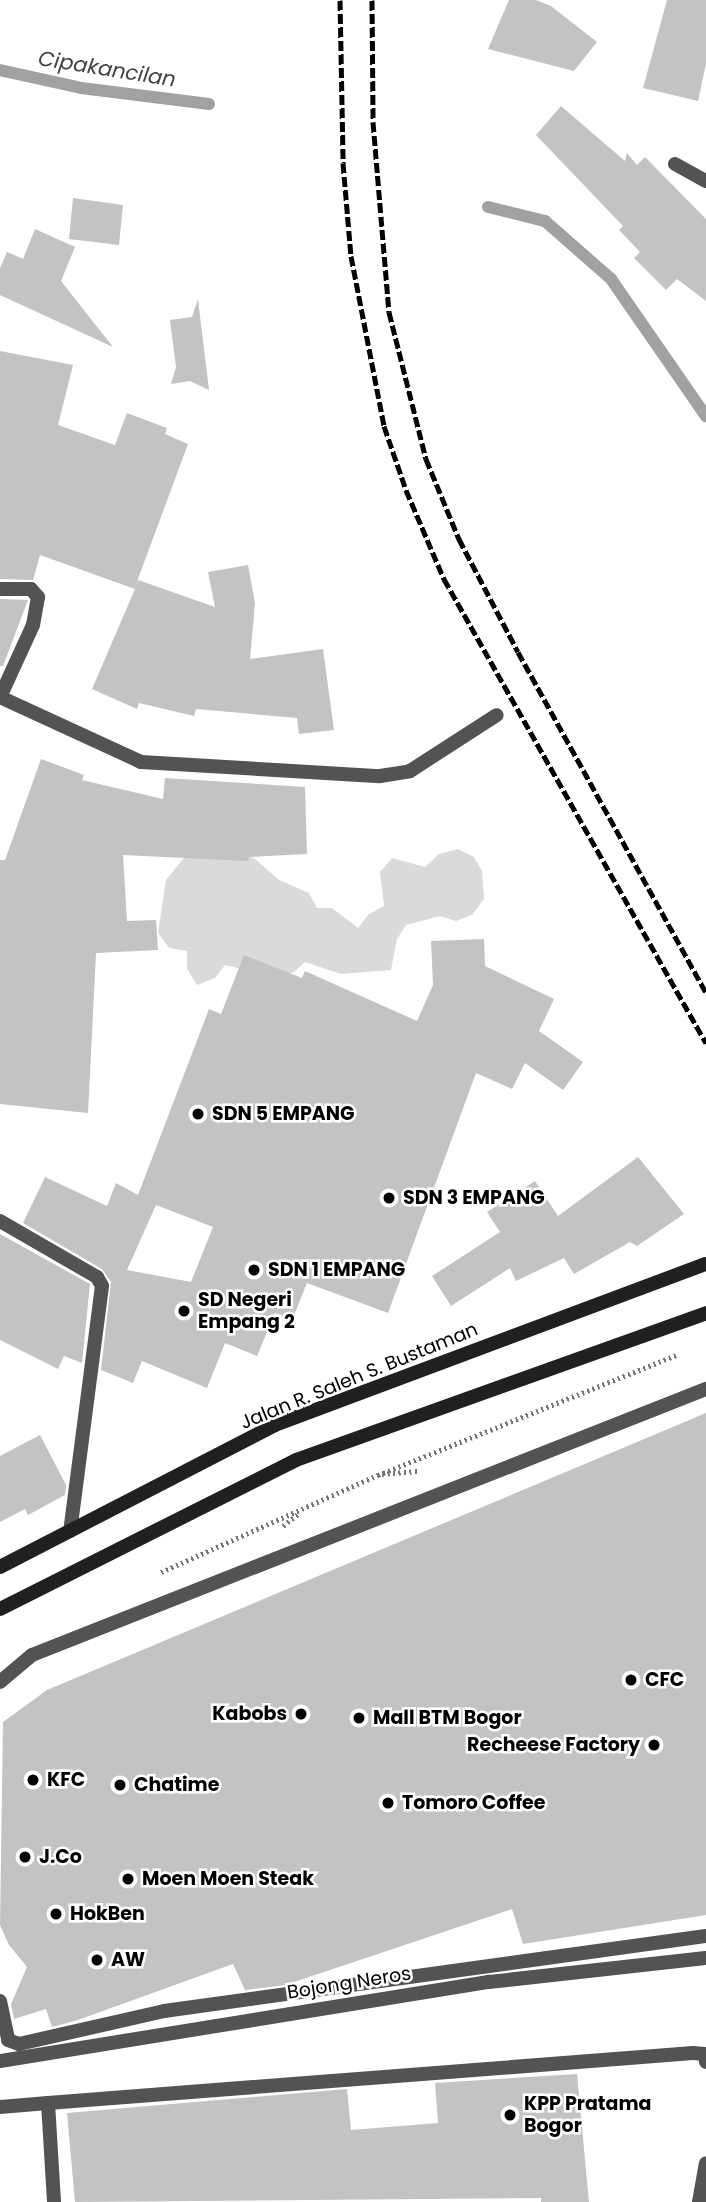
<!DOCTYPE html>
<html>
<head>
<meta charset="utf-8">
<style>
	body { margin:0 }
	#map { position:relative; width:706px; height:2202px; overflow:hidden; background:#fff; font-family:Poppins,sans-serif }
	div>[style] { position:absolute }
	.green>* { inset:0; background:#dadada }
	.stream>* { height:12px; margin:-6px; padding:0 6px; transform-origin:6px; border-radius:6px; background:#a1a1a1 }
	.building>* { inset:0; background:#c3c3c3 }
	.path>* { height:4.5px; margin-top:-2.25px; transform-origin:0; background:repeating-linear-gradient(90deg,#757575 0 2px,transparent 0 5.5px) }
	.service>* { height:14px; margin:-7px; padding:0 7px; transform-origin:7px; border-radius:7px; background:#535353 }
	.minor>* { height:14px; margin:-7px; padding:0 7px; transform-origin:7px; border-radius:7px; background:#535353 }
	.secondary>* { height:14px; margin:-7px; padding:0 7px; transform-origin:7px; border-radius:7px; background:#202020 }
	.rail>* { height:5px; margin-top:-2.5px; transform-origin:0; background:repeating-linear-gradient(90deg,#000 0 10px,transparent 0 13.5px) }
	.dots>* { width:19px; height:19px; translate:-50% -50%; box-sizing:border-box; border:4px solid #fff; border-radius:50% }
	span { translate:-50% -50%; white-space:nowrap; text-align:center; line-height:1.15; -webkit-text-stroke:5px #fff; paint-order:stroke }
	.poi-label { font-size:19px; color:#000; font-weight:700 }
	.left { translate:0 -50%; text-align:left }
	.right { translate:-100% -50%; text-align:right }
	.street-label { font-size:19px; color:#000 }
	.water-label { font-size:21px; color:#424242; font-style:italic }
</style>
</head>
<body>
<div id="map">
	<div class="green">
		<i style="clip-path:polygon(458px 849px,474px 857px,482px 871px,484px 899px,472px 915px,456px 921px,440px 916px,406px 925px,397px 939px,391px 970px,341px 974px,305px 962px,294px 972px,276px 977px,225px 965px,215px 978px,197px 985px,187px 969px,187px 951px,169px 948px,158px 933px,166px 880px,188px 853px,238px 853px,254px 858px,279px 880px,309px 893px,317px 908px,332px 908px,358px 928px,369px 914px,384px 906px,380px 872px,392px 858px,425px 867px,439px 854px)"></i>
	</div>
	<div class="stream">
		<i style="left:0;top:70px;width:83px;rotate:12.5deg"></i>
		<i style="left:81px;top:88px;width:129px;rotate:7.1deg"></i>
		<i style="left:488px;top:207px;width:59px;rotate:13.8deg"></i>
		<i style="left:545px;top:221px;width:88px;rotate:41.3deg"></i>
		<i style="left:611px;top:279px;width:167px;rotate:55.3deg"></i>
	</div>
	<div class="building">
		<i style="clip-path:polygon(509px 0,536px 0,551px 6px,597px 42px,574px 71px,488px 49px)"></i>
		<i style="clip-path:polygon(667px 0,706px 0,706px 64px,698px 101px,643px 88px)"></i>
		<i style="clip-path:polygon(561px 106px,625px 161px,627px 153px,637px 165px,645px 157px,706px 219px,706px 301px,677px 279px,666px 290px,634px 258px,640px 252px,619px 230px,623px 226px,536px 135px)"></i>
		<i style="clip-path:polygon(73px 198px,123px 205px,119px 245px,69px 239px)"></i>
		<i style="clip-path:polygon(35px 229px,75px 247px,61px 281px,113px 347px,0 295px,0 268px,7px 252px,23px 259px)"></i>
		<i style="clip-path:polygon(198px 299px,200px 316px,209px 390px,190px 381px,171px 384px,176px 367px,170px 320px,192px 317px)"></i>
		<i style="clip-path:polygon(0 351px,73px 365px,58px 425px,115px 445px,127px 413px,167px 428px,165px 434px,188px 444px,135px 587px,138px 580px,215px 607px,208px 572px,248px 565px,255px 603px,250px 659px,323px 649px,334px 730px,299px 734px,297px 718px,196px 709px,194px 716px,139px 703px,137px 709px,92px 689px,135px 589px,40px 555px,33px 580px,0 579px)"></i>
		<i style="clip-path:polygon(0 599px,28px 600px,3px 666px,0 666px)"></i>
		<i style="clip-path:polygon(41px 759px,84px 775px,82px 780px,163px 799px,165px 778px,305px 787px,307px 854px,249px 857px,248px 861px,123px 855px,127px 921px,156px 920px,158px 950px,96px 953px,88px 1113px,0 1104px,0 860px,5px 860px)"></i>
		<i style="clip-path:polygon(evenodd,484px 939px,485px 966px,554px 999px,539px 1031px,583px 1062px,563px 1090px,525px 1063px,512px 1089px,476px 1073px,388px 1313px,307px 1283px,292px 1320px,275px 1313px,257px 1356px,225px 1343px,207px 1388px,142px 1361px,133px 1383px,101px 1370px,111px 1282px,102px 1269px,23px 1223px,45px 1177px,107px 1206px,116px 1183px,138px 1195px,209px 1009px,221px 1014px,244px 955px,302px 978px,305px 971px,417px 1021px,433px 985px,431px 941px,484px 939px,156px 1205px,213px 1227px,191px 1282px,127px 1270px,156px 1205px)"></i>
		<i style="clip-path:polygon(638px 1157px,684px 1214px,637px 1246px,630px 1242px,574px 1274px,564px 1258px,516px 1281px,510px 1268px,451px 1306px,432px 1276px,500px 1232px,487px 1212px,535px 1181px,558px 1216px)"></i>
		<i style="clip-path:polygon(0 1234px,90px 1284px,82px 1363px,64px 1356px,58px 1369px,0 1340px)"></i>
		<i style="clip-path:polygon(706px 1413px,706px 1915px,523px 1944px,512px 1909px,285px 1985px,245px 1990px,233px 1964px,75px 2021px,52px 2027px,46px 2009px,14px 2019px,11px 2004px,27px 1967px,9px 1945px,0 1925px,3px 1722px,47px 1690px)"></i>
		<i style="clip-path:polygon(40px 1435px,66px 1485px,65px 1495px,28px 1515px,25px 1509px,0 1522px,0 1456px)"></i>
		<i style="clip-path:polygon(577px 2074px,589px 2202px,541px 2202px,541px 2198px,75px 2202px,67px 2113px,347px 2089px,351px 2130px,438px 2123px,435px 2083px)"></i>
	</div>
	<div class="path">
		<i style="left:382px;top:1474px;width:37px;rotate:-5deg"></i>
		<i style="left:283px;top:1526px;width:19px;rotate:-39deg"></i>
		<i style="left:161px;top:1572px;width:238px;rotate:-24.1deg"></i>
		<i style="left:378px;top:1475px;width:324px;rotate:-21.9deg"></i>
	</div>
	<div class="service">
		<i style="left:0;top:1682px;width:42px;rotate:-40.2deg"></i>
		<i style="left:32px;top:1655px;width:725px;rotate:-21.54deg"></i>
		<i style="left:0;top:2001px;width:40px;rotate:78deg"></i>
		<i style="left:8px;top:2040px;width:12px;rotate:20deg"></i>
		<i style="left:19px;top:2044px;width:149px;rotate:-12.8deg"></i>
		<i style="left:164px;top:2011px;width:547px;rotate:-7.88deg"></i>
		<i style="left:48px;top:2103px;width:647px;rotate:-4.43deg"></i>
		<i style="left:693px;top:2053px;width:12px;rotate:5deg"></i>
		<i style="left:705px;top:2054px;width:8px;rotate:83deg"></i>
		<i style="left:0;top:2107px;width:48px;rotate:-4.8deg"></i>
		<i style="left:48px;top:2103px;width:99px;rotate:86.5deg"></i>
		<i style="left:699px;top:2202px;width:39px;rotate:-80deg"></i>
	</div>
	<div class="minor">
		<i style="left:675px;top:164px;width:35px;rotate:29deg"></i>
		<i style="left:0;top:589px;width:31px"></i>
		<i style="left:31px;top:589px;width:11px;rotate:49deg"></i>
		<i style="left:38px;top:597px;width:28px;rotate:100deg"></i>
		<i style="left:33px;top:625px;width:79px;rotate:114.6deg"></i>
		<i style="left:0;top:697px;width:155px;rotate:24.7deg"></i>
		<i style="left:141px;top:762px;width:239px;rotate:3.4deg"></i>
		<i style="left:380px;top:776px;width:30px;rotate:-9deg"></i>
		<i style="left:410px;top:771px;width:103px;rotate:-32.8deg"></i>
		<i style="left:0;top:1221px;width:112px;rotate:30deg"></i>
		<i style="left:97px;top:1277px;width:10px;rotate:61deg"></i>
		<i style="left:102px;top:1286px;width:247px;rotate:97.4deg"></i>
		<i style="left:0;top:2061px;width:495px;rotate:-9.2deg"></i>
		<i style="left:489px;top:1982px;width:218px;rotate:-6.3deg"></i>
	</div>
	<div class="secondary">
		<i style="left:0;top:1567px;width:309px;rotate:-27.3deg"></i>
		<i style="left:275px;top:1425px;width:460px;rotate:-20.5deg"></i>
		<i style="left:0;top:1609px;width:331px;rotate:-26.7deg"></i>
		<i style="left:296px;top:1460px;width:436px;rotate:-19.7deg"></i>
	</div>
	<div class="rail">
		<i style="left:340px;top:0;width:163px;rotate:88.9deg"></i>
		<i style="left:343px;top:163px;width:93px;rotate:85.1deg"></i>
		<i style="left:351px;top:256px;width:173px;rotate:79deg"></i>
		<i style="left:384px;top:426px;width:68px;rotate:71deg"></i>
		<i style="left:406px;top:490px;width:97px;rotate:66.9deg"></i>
		<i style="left:444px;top:579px;width:533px;rotate:60.55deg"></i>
		<i style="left:372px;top:0;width:122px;rotate:89.5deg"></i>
		<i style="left:373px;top:122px;width:191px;rotate:85.2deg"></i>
		<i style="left:389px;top:312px;width:152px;rotate:75.9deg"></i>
		<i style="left:426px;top:459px;width:87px;rotate:67.6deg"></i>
		<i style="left:459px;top:539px;width:127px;rotate:62.4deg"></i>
		<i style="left:518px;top:652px;width:389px;rotate:61.1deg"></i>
	</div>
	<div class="dots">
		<i style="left:198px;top:1114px;background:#000"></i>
		<i style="left:389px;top:1198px;background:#000"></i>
		<i style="left:254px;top:1270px;background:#000"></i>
		<i style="left:184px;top:1311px;background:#000"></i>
		<i style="left:631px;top:1680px;background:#000"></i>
		<i style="left:301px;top:1714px;background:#000"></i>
		<i style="left:359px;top:1718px;background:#000"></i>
		<i style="left:654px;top:1745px;background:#000"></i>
		<i style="left:33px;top:1780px;background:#000"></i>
		<i style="left:120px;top:1785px;background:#000"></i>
		<i style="left:388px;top:1803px;background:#000"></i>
		<i style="left:25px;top:1857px;background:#000"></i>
		<i style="left:128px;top:1879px;background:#000"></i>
		<i style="left:56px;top:1914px;background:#000"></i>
		<i style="left:97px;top:1960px;background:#000"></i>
		<i style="left:510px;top:2115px;background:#000"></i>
	</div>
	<div class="poi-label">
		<span class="left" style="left:212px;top:1114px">SDN 5 EMPANG</span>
		<span class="left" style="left:403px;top:1198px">SDN 3 EMPANG</span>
		<span class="left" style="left:268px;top:1270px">SDN 1 EMPANG</span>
		<span class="left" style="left:198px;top:1311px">SD Negeri<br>Empang 2</span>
		<span class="left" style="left:645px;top:1680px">CFC</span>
		<span class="right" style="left:287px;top:1714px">Kabobs</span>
		<span class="left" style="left:373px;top:1718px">Mall BTM Bogor</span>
		<span class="right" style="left:640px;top:1745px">Recheese Factory</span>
		<span class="left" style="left:47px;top:1780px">KFC</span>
		<span class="left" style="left:134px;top:1785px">Chatime</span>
		<span class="left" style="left:402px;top:1803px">Tomoro Coffee</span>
		<span class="left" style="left:39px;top:1857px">J.Co</span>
		<span class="left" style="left:142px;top:1879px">Moen Moen Steak</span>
		<span class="left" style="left:70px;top:1914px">HokBen</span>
		<span class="left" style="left:111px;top:1960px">AW</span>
		<span class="left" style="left:524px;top:2115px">KPP Pratama<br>Bogor</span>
	</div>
	<div class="street-label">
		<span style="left:359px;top:1376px;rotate:-22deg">Jalan R. Saleh S. Bustaman</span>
		<span style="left:349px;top:1983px;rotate:-9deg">Bojong Neros</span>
	</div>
	<div class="water-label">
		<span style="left:107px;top:69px;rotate:9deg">Cipakancilan</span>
	</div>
</div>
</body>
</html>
